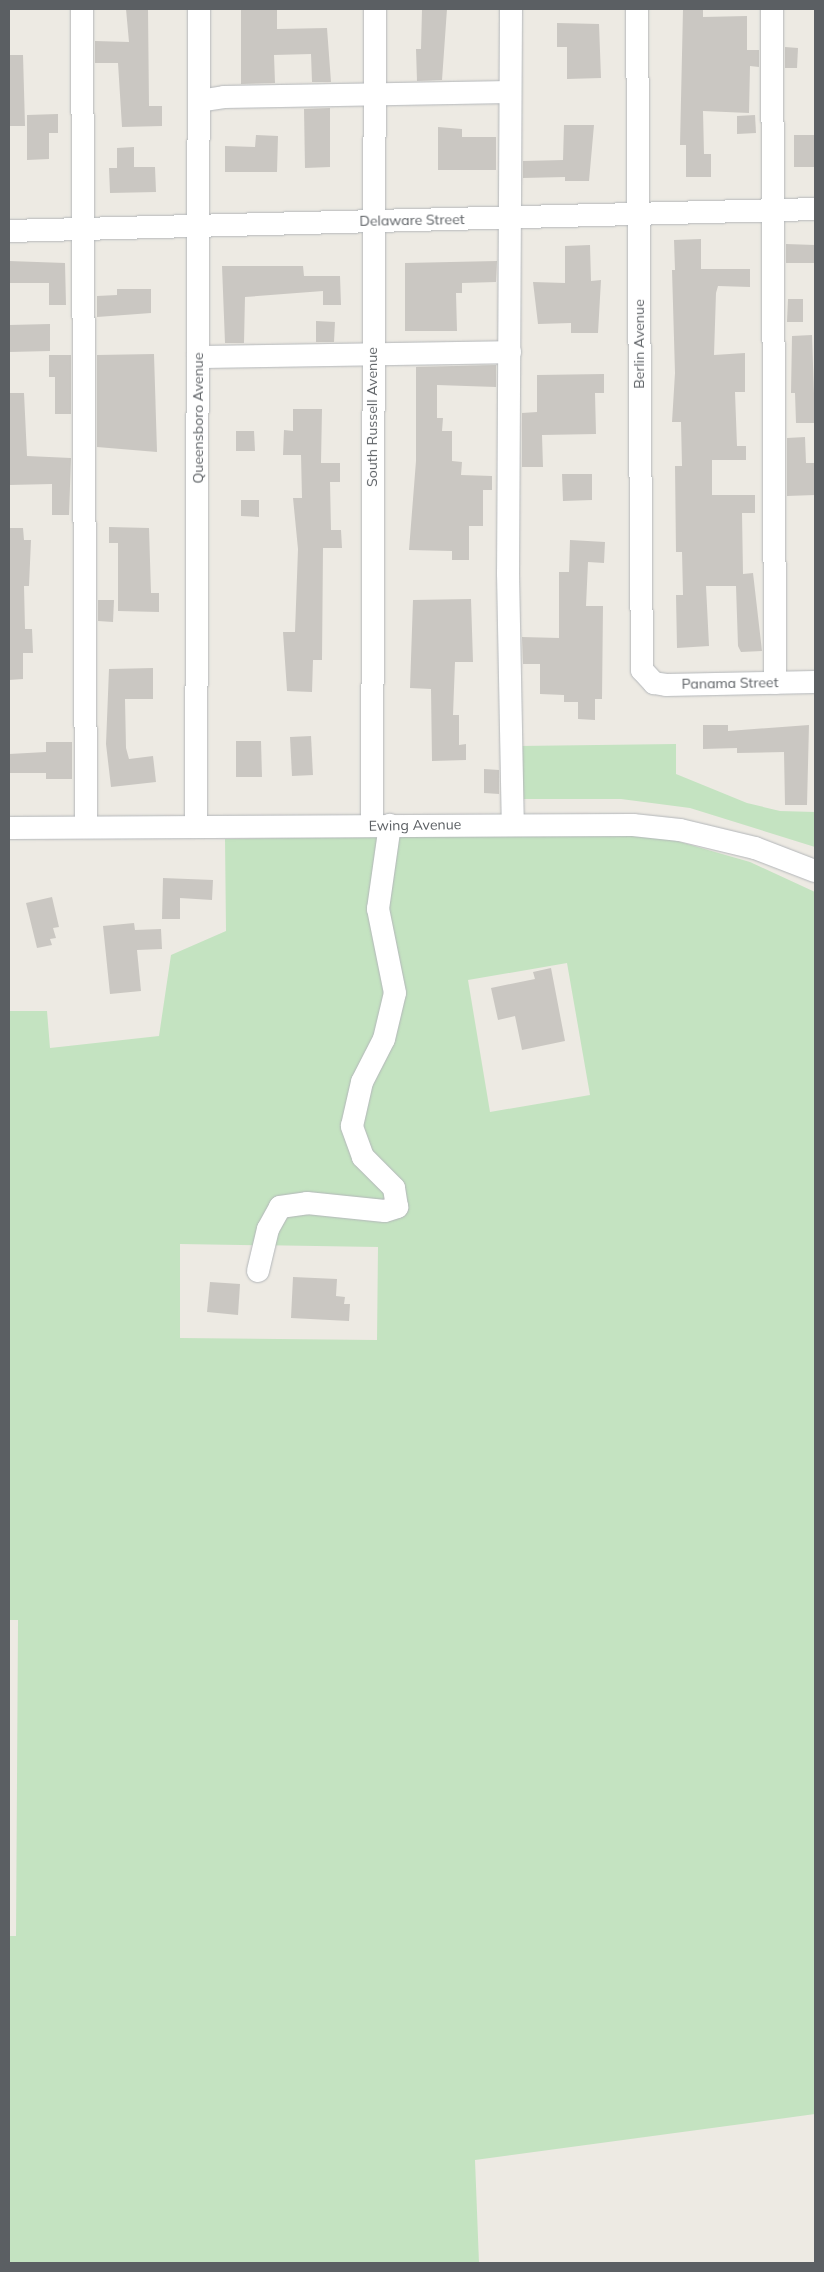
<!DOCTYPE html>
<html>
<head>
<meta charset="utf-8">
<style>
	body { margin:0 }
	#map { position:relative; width:824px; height:2272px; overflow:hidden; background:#edeae3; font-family:Mulish,sans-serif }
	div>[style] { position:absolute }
	.green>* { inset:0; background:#c4e3c1 }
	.building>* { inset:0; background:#cac7c2 }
	.roads { filter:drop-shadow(0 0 1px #b3b6b9) drop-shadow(0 0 1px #b3b6b9) }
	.minor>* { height:22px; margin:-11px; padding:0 11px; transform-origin:11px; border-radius:11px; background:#fff }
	span { translate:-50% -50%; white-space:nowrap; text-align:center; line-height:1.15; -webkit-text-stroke:4px #fff; paint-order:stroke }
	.street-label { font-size:14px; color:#5b5f63 }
	.frame { position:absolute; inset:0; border:10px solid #5b5f63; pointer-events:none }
</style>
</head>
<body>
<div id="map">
	<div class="green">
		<i style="clip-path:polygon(676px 744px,676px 774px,747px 803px,780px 811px,815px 812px,815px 847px,690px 808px,621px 799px,520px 799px,519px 746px)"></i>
		<i style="clip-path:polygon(evenodd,610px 834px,670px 839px,750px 862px,815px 892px,815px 2114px,475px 2160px,479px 2263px,9px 2263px,9px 1936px,16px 1936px,18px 1620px,9px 1620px,9px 1011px,47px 1011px,50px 1048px,159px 1036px,171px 955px,226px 931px,225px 839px,610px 834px,567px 963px,590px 1095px,490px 1112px,468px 980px,567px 963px,610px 834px,180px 1244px,378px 1247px,377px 1340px,180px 1338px,180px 1244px)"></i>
	</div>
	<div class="building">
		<i style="clip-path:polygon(126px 9px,148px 9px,149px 106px,162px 106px,162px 126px,122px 127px,118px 63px,95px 63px,95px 41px,129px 42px)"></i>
		<i style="clip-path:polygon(241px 9px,277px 9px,277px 29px,327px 28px,331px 82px,312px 82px,311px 54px,274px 55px,275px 83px,241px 84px)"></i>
		<i style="clip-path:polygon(422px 9px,447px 9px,442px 80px,417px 81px,416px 49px,421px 49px)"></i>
		<i style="clip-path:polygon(683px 9px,703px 9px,703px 17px,747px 16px,747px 50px,759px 50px,759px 67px,750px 66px,749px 113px,703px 111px,704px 154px,711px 154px,711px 177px,686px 177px,686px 145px,680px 145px)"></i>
		<i style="clip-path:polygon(557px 23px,599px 24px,601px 78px,567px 79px,567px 47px,557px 47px)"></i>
		<i style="clip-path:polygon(785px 47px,798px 48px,797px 68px,785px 68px)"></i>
		<i style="clip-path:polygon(9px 55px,23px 55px,25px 126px,9px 126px)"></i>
		<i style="clip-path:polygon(330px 108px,330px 167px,305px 168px,304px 109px)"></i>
		<i style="clip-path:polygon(58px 114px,58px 133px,49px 133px,49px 159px,27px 160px,27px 115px)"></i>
		<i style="clip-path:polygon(755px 115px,756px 133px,737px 134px,737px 116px)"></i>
		<i style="clip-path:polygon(564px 125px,594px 125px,589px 181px,565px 181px,565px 177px,523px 178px,523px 161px,563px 160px)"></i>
		<i style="clip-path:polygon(438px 127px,462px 129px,462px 137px,496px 137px,496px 170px,438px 170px)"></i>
		<i style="clip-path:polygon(256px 135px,278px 136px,277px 172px,225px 172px,225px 146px,255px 147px)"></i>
		<i style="clip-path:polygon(794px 135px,815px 135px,815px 167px,794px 167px)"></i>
		<i style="clip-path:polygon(134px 147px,134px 167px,155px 167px,156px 192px,110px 193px,109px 168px,117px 168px,117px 148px)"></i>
		<i style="clip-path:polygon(701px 239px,701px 269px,750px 269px,750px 287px,718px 286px,716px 293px,714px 355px,745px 353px,745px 392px,735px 392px,737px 446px,746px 446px,746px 460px,712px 460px,712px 495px,755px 495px,755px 513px,742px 513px,743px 574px,753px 573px,762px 651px,741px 652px,738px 646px,736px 586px,706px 586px,709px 646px,677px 648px,676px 595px,683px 595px,682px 552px,676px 552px,675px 466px,682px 466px,681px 422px,672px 422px,675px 373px,672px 270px,675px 270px,674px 240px)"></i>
		<i style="clip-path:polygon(786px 244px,815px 245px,815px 263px,786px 263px)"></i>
		<i style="clip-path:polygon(590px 245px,591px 281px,601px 280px,598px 333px,571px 333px,571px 323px,538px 324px,533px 282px,565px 283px,565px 246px)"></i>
		<i style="clip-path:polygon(9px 261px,65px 263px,66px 305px,49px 305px,49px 283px,9px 283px)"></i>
		<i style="clip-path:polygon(497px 261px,496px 282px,462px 283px,462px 293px,456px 293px,457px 331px,405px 331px,405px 263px)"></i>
		<i style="clip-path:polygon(222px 266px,303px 266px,304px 276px,340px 276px,341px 305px,323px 305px,323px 291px,245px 297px,244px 343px,225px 343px)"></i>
		<i style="clip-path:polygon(117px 289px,151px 289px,151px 313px,97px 317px,97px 296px,117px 295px)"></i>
		<i style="clip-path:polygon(788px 299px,803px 299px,803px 322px,787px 322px)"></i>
		<i style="clip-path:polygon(316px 321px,335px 322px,334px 342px,316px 342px)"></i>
		<i style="clip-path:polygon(50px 324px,50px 351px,9px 352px,9px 325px)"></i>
		<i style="clip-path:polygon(812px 335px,815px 423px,796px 423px,795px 393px,791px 393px,792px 336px)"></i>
		<i style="clip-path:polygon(154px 354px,157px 452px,97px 447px,97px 355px)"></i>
		<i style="clip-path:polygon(49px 355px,71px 355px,71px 414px,55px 414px,55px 377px,49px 377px)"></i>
		<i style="clip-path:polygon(496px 365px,496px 387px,437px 385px,437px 418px,443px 418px,442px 431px,452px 431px,452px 461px,462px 462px,461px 475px,492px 476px,492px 490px,483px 490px,483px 526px,469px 526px,469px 560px,452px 560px,452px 551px,409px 550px,416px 461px,416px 367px)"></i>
		<i style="clip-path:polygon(604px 374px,604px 393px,595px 393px,596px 434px,542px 435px,543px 467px,522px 467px,522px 413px,537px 412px,537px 375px)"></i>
		<i style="clip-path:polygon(9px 393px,24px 393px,27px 456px,71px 458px,69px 515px,52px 515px,52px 484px,9px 485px)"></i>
		<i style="clip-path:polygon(293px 409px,322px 409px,321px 463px,340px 463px,340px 482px,330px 482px,331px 530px,341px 530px,342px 548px,323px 548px,322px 660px,313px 660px,312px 692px,287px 691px,283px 632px,295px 632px,298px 549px,293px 498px,302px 498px,301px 455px,283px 455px,284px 430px,293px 431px)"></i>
		<i style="clip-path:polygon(236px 431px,254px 431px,255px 451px,236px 451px)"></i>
		<i style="clip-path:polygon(805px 437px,806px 463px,815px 463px,815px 495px,787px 496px,787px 438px)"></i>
		<i style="clip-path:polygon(562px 474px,592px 474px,592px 500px,563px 501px)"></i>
		<i style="clip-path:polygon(241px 500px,259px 500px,259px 517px,241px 516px)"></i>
		<i style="clip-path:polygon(109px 527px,149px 528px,151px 593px,159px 593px,159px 612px,118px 611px,118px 543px,109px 543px)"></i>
		<i style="clip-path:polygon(9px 528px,23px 528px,24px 540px,31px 540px,29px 586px,24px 586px,25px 629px,32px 629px,33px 653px,23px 653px,23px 679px,9px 680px)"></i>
		<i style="clip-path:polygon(570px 540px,605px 542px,604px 563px,588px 562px,586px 606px,603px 606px,602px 699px,595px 699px,595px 720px,578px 719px,578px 702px,564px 702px,564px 695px,540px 694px,540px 664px,523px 664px,522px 637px,559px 638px,559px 572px,569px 572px)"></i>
		<i style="clip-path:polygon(471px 599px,473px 662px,455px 662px,453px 715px,459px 715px,459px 745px,466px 744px,466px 760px,432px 761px,431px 689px,410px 688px,413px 600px)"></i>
		<i style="clip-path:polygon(98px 600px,114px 600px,113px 622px,98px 621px)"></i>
		<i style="clip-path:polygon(153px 668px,153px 699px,125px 699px,126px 748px,129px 759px,153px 756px,156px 782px,111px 787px,106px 744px,109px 669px)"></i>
		<i style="clip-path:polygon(703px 725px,728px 725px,728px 731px,809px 725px,807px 805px,785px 805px,784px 752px,737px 753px,737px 748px,703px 749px)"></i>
		<i style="clip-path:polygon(311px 736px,313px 775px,292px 776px,290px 737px)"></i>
		<i style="clip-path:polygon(236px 741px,261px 741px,262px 777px,236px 777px)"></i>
		<i style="clip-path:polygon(46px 742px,72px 742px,72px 779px,46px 779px,46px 773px,9px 773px,9px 754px,46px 752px)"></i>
		<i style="clip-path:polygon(484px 769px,499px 770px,499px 794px,484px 793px)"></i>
		<i style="clip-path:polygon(163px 878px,213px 880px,212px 900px,180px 898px,180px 919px,162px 919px)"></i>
		<i style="clip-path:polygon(52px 897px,59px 927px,53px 928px,56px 938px,50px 939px,52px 945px,37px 948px,26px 903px)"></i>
		<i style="clip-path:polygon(134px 923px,135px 930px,161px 929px,162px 949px,137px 950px,141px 991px,110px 994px,103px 926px)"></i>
		<i style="clip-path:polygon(551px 968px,565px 1041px,522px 1050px,515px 1016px,498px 1020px,491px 988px,535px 979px,533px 972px)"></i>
		<i style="clip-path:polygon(293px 1277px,337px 1279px,336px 1296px,345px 1297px,344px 1304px,350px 1304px,349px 1321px,291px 1318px)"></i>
		<i style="clip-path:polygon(210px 1282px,240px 1284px,238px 1315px,207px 1312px)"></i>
	</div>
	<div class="roads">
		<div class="minor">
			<i style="left:82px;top:9px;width:818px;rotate:89.72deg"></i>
			<i style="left:511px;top:9px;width:564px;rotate:90.3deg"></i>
			<i style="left:508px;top:573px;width:251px;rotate:88.9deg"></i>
			<i style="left:637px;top:9px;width:661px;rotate:89.57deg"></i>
			<i style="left:642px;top:670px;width:18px;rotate:47deg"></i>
			<i style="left:654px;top:683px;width:12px;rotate:9deg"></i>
			<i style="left:666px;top:685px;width:149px;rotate:-1.2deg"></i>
			<i style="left:772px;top:9px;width:674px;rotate:89.74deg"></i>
			<i style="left:199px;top:101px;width:25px;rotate:-9deg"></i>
			<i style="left:224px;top:97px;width:286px;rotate:-1deg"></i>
			<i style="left:9px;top:231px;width:806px;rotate:-1.56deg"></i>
			<i style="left:198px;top:357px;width:312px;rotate:-0.9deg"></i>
			<i style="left:372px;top:825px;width:816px;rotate:-89.79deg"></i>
			<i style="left:196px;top:827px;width:818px;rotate:-89.79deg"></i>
			<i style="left:9px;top:828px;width:624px;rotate:-0.28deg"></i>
			<i style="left:633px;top:825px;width:47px;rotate:6.1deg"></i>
			<i style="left:680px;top:830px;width:77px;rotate:13.5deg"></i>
			<i style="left:755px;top:848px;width:64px;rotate:21deg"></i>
			<i style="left:258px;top:1271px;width:43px;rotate:-76.6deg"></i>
			<i style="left:268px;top:1229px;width:25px;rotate:-61deg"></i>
			<i style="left:280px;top:1207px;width:27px;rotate:-8deg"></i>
			<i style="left:307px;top:1203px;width:78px;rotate:5.9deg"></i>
			<i style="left:385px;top:1211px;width:13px;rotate:-18deg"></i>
			<i style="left:397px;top:1207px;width:19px;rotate:-99deg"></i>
			<i style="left:394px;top:1188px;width:44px;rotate:-135deg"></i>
			<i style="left:363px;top:1157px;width:33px;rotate:-110deg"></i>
			<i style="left:352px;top:1126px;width:45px;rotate:-77.2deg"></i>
			<i style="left:362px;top:1082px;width:48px;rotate:-62.9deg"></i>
			<i style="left:384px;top:1039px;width:47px;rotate:-76.6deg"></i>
			<i style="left:395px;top:993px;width:86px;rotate:-101.4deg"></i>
			<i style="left:378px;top:909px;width:85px;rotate:-81.9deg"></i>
		</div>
	</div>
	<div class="street-label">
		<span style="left:412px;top:220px;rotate:-1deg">Delaware Street</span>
		<span style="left:639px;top:344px;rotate:-90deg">Berlin Avenue</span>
		<span style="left:372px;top:417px;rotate:-90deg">South Russell Avenue</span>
		<span style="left:198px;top:418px;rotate:-90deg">Queensboro Avenue</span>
		<span style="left:730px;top:683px;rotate:-1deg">Panama Street</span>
		<span style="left:415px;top:825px;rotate:-1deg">Ewing Avenue</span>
	</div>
	<div class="frame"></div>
</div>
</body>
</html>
